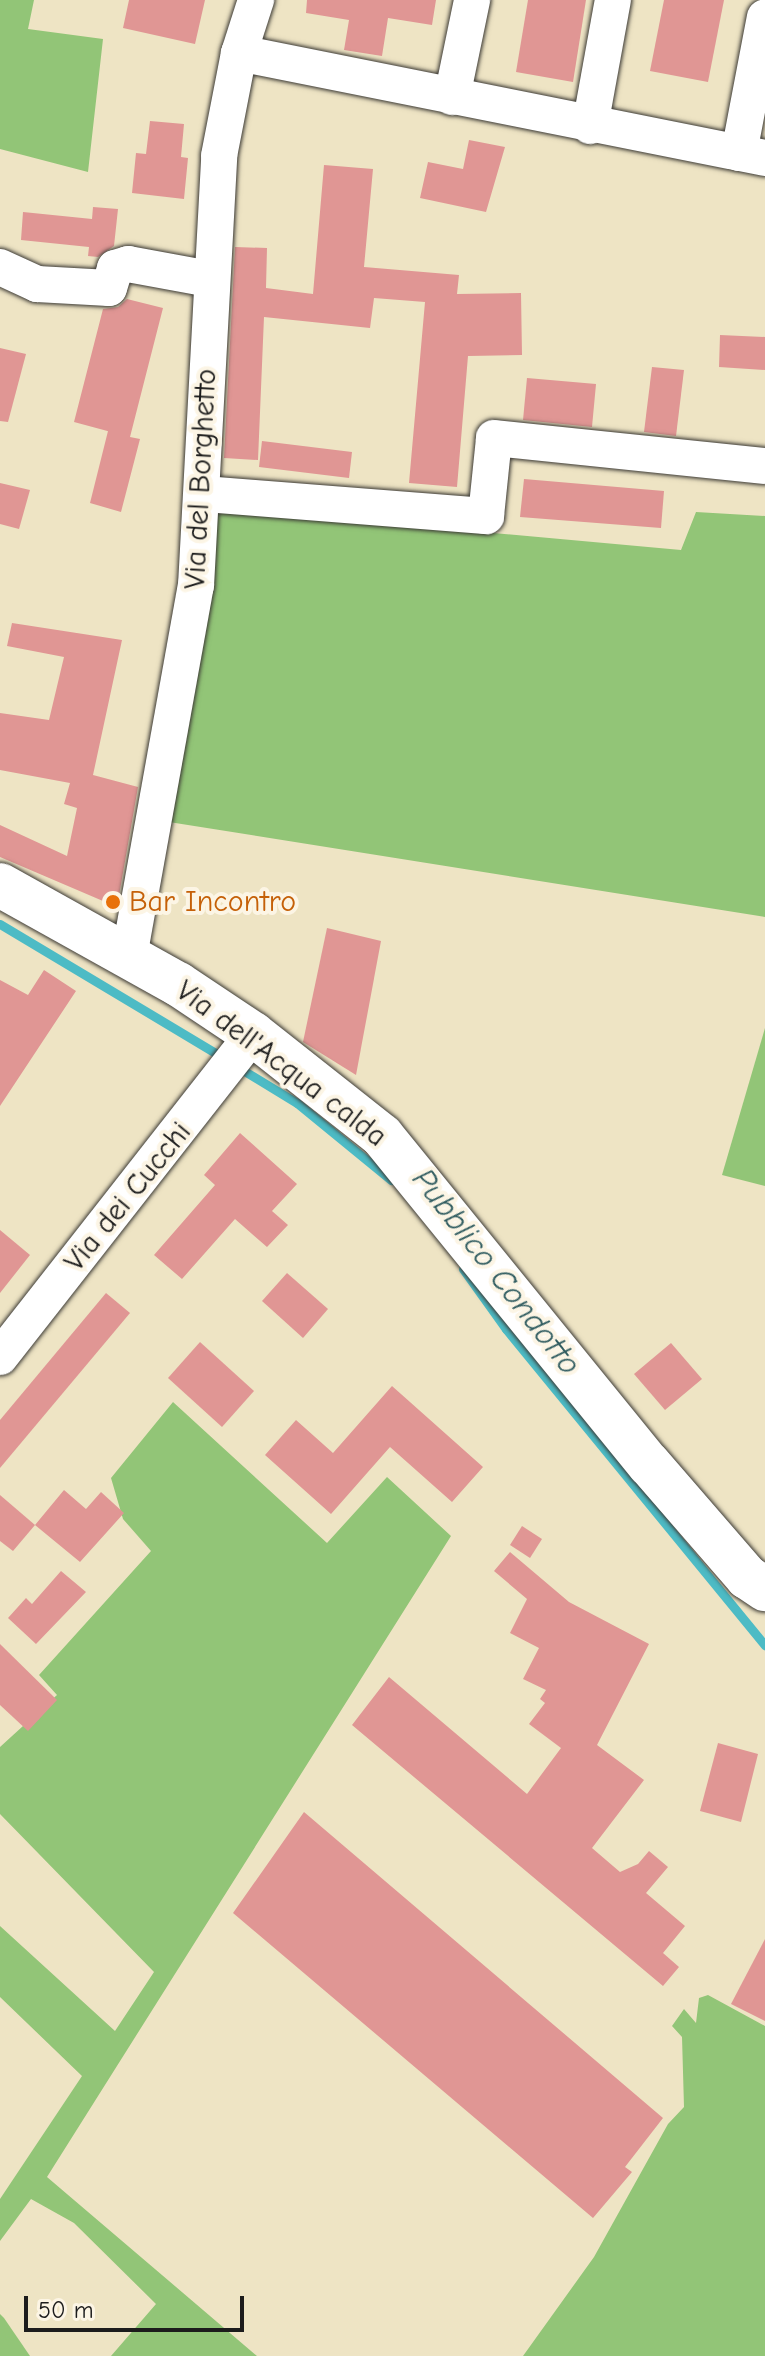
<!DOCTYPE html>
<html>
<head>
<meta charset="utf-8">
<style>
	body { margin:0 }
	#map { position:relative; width:765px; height:2356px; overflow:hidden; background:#eee4c4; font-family:"Comic Neue",sans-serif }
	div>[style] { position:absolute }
	.green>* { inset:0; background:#92c577 }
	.stream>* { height:9px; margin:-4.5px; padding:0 4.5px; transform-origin:4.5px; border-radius:4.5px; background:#4dbbc5 }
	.building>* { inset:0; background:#e09694 }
	.roads { filter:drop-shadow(0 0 2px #3c3a35) drop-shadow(0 0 2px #3c3a35) }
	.street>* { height:36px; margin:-18px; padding:0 18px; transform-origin:18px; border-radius:18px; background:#fff }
	.secondary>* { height:44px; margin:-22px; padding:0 22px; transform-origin:22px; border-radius:22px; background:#fff }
	.dots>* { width:22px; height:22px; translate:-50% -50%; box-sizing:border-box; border:4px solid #fcf5e5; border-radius:50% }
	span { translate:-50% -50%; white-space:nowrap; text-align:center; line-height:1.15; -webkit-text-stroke:8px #fcf5e5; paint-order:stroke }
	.street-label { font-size:30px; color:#1c1c1c }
	.food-label { font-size:30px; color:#c56008 }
	.left { translate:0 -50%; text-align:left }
	.water-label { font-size:32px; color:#305c60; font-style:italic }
	.scale { position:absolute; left:24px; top:2296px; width:220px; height:36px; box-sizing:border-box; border:4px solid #1c1c1c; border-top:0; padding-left:10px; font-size:24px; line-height:28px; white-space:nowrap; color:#1c1c1c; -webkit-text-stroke:6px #fcf5e5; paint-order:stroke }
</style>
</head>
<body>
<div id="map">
	<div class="green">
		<i style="clip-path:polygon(0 0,34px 0,28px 29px,103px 39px,88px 172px,0 149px)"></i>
		<i style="clip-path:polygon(216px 508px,681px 550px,696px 512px,765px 516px,765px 917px,169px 822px)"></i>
		<i style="clip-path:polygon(765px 1028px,765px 1186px,722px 1175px)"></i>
		<i style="clip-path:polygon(173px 1402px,327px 1543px,387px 1477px,451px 1536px,47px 2177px,257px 2356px,111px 2356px,156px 2304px,74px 2223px,31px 2199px,0 2241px,0 2199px,82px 2076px,0 1997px,0 1926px,115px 2031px,154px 1972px,0 1814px,0 1747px,57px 1695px,39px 1675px,151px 1551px,123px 1519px,111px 1478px)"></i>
		<i style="clip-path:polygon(708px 1995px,765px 2026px,765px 2356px,523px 2356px,594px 2257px,668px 2124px,684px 2107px,682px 2037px,672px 2026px,684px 2009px,696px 2023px,699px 1998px)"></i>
		<i style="clip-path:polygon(0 2314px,4px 2318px,30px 2356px,0 2356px)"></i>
	</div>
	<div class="stream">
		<i style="left:0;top:924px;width:261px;rotate:30.9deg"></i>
		<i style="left:236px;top:1066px;width:71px;rotate:31.2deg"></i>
		<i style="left:297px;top:1103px;width:122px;rotate:39.3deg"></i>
		<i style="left:463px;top:1269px;width:74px;rotate:54.4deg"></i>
		<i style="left:506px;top:1329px;width:409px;rotate:50.7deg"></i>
	</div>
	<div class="building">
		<i style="clip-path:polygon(129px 0,205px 0,195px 44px,123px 28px)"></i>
		<i style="clip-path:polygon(307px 0,436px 0,432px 25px,388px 18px,382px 56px,344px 50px,349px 20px,306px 13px)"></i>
		<i style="clip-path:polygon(528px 0,586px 0,573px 82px,516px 72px)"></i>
		<i style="clip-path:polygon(664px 0,724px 0,708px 82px,650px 71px)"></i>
		<i style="clip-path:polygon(150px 121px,184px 124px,181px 157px,188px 158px,184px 199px,132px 193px,136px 153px,146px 154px)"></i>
		<i style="clip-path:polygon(469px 140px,505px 147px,486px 212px,420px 198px,428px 162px,463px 169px)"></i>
		<i style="clip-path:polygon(324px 165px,373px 169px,364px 267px,459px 275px,457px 294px,521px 293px,522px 355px,468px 356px,457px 487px,409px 483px,425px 302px,374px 298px,370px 328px,264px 317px,258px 460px,224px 458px,235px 247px,267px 248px,266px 288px,313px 294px)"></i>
		<i style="clip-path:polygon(93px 207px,118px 209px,114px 246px,98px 257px,88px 256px,89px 247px,21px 240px,23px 212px,92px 219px)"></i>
		<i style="clip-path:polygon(127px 299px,163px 308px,130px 437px,140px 439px,121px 512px,90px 503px,108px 431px,126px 436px,74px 422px,103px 309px,118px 307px)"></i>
		<i style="clip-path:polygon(720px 335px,765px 337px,765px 370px,719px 367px)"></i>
		<i style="clip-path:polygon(0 348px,26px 354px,8px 422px,0 421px)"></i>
		<i style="clip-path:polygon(652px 367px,684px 370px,676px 436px,644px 432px)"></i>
		<i style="clip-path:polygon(527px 378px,596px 384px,592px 427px,523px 420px)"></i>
		<i style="clip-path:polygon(262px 441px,352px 452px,349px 478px,259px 467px)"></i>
		<i style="clip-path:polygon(524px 479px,664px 491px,661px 528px,520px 517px)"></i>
		<i style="clip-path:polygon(0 483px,30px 490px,19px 529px,0 524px)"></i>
		<i style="clip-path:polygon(12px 623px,122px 640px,93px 775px,138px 787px,117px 907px,0 857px,0 825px,67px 856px,77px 808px,64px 804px,70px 783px,0 770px,0 713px,49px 720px,64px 657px,7px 646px)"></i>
		<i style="clip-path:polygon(327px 928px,381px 941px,356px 1075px,303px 1042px)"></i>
		<i style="clip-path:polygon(44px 970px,76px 991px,0 1106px,0 980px,28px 995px)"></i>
		<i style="clip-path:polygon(240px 1133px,297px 1184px,272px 1211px,288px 1225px,267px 1247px,235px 1219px,182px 1279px,154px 1255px,215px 1185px,204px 1175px)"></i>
		<i style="clip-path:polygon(0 1230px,30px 1255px,0 1293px)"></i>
		<i style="clip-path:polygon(287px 1273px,328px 1309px,303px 1338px,262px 1301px)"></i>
		<i style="clip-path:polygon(106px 1293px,130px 1313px,0 1468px,0 1420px)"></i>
		<i style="clip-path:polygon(200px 1342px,254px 1391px,222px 1427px,168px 1378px)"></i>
		<i style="clip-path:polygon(671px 1343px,702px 1379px,665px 1410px,634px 1374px)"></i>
		<i style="clip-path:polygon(392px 1386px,483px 1467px,452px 1502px,390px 1447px,331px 1514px,265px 1455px,296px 1420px,333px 1453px)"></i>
		<i style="clip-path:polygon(64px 1490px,86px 1509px,101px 1492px,124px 1513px,80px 1562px,35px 1525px)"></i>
		<i style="clip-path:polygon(0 1495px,35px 1525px,13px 1551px,0 1541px)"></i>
		<i style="clip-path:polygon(522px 1526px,542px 1539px,530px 1558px,510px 1545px)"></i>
		<i style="clip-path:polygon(510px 1552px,569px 1602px,649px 1644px,597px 1745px,644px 1780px,592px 1848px,620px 1872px,638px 1864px,649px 1851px,668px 1867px,646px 1893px,685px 1926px,663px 1953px,679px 1967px,663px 1986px,352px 1725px,389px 1677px,527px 1794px,561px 1748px,529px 1724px,545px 1703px,540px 1699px,546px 1690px,523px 1679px,539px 1648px,510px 1633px,527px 1599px,494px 1571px)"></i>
		<i style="clip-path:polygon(61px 1571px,86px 1592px,36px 1644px,8px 1618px,26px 1598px,32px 1604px)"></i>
		<i style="clip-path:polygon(0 1644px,57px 1700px,28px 1731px,0 1705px)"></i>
		<i style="clip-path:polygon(718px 1743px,758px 1754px,741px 1822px,700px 1811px)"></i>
		<i style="clip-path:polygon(304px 1812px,663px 2118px,625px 2167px,632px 2172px,593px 2218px,233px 1913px)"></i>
		<i style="clip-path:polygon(765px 1939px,765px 2021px,731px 2004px)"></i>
	</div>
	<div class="roads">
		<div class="street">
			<i style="left:239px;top:53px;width:536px;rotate:11.29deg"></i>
			<i style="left:452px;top:97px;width:99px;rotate:-78.3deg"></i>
			<i style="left:590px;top:126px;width:128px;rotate:-79.7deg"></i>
			<i style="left:739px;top:153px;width:138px;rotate:-79.2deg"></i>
			<i style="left:0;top:267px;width:41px;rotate:24.7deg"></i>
			<i style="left:37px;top:284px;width:72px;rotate:3.2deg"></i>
			<i style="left:109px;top:288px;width:21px;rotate:-73deg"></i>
			<i style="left:115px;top:268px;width:14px;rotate:-17deg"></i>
			<i style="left:128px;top:264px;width:83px;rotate:10.4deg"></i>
			<i style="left:205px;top:494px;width:282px;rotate:4.5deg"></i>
			<i style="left:486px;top:516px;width:78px;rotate:-84.1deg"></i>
			<i style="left:494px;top:438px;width:272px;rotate:5.9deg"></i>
			<i style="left:129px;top:957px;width:377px;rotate:-79.8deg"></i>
			<i style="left:196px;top:586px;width:431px;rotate:-86.9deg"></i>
			<i style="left:219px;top:156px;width:105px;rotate:-79deg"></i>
			<i style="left:239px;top:53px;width:56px;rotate:-72.2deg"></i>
			<i style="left:0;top:1357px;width:410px;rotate:-51.9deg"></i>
		</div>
		<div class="secondary">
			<i style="left:0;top:885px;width:204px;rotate:29.1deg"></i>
			<i style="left:178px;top:984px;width:90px;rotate:33.7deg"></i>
			<i style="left:253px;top:1034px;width:164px;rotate:38.3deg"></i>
			<i style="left:382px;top:1136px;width:423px;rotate:50.9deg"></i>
			<i style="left:649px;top:1464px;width:150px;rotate:49.1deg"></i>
			<i style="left:747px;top:1577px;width:22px;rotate:34deg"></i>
		</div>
	</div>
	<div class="dots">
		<i style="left:113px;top:902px;background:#e8710a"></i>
	</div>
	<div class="street-label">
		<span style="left:201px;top:479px;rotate:-87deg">Via del Borghetto</span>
		<span style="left:281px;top:1064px;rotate:37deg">Via dell'Acqua calda</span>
		<span style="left:128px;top:1197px;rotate:-51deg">Via dei Cucchi</span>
	</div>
	<div class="food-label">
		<span class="left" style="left:129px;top:902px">Bar Incontro</span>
	</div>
	<div class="water-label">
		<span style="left:496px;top:1272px;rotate:52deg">Pubblico Condotto</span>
	</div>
	<div class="scale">50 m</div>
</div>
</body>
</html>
